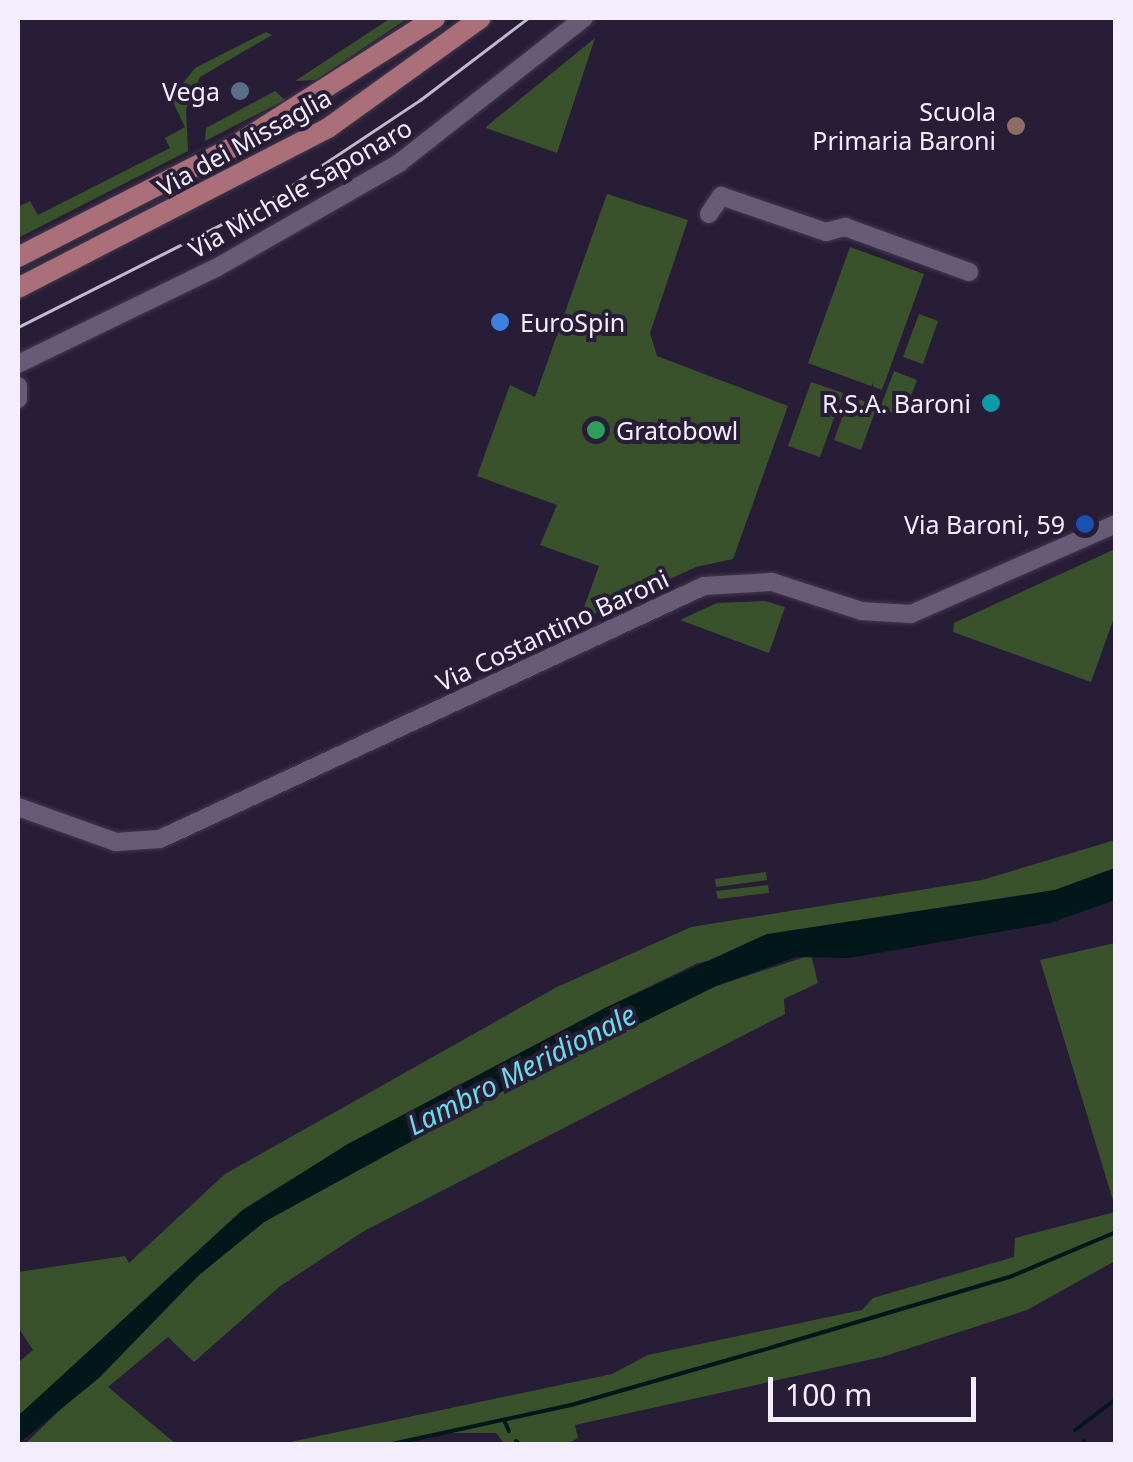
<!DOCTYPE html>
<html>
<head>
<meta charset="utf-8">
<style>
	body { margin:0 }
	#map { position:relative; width:1133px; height:1462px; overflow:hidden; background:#281d36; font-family:"Noto Sans",sans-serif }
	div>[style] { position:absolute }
	.green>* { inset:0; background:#3a522c }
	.water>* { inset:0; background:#01171a }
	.stream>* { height:4px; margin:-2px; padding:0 2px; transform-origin:2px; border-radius:2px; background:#01171a }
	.roads { filter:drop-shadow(0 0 2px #43394e) drop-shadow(0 0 2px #43394e) }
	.minor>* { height:18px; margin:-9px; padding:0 9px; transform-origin:9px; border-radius:9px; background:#685b78 }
	.major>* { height:20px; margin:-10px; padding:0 10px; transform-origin:10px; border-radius:10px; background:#ab6f79 }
	.tram>* { height:2.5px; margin:-1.25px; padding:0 1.25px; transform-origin:1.25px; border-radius:1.25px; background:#c2bacd }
	.dots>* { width:28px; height:28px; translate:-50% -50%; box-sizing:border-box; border:5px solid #281d36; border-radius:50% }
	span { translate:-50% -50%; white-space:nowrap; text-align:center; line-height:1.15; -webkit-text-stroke:8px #281d36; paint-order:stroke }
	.poi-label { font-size:25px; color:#f4edfe }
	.right { translate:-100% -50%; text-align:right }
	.left { translate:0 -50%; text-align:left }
	.street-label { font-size:25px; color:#f4edfe }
	.water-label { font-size:28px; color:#69dde9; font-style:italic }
	.frame { position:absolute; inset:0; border:20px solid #f4edfe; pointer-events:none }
	.scale { position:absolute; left:768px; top:1377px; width:208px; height:45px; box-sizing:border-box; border:5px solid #f4edfe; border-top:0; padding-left:12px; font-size:30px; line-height:35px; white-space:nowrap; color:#f4edfe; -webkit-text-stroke:8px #281d36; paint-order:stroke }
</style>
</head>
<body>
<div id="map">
	<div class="green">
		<i style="clip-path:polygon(391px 18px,408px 18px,316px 80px,295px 81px)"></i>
		<i style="clip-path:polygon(266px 32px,272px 35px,200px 77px,186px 109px,188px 151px,18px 238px,18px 207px,30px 201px,38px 215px,170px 148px,165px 138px,185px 127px,171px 98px,195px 68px)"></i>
		<i style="clip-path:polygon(595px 38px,557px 153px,486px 128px,487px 126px)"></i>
		<i style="clip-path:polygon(275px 91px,285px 100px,205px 141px,206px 128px)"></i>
		<i style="clip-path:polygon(607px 194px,688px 220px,650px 333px,657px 356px,788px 406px,733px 559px,696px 567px,579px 621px,599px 566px,540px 545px,557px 505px,477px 476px,510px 385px,535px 397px)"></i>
		<i style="clip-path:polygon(850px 247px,924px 274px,882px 390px,808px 363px)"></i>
		<i style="clip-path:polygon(919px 314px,938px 321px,923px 364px,903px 357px)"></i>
		<i style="clip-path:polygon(894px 371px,917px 380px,903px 417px,880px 408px)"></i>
		<i style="clip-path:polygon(811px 382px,843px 393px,820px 457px,788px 446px)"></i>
		<i style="clip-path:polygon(850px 396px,877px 406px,861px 450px,834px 440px)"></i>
		<i style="clip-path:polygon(1115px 549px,1115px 615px,1091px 682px,953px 632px,954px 623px)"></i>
		<i style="clip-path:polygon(765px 601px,785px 607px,769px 653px,680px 620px,717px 603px)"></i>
		<i style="clip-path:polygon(1115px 840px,1115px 868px,1055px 890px,698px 963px,605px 1008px,348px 1144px,242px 1210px,18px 1416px,18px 1363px,33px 1350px,18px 1327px,18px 1272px,125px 1256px,129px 1263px,225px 1174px,557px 987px,691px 927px,982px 880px)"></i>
		<i style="clip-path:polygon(766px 872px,767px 880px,716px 887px,715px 879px)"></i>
		<i style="clip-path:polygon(768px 885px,769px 893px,718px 899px,716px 891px)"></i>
		<i style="clip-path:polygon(1115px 943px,1116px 943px,1115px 1207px,1040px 960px)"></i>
		<i style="clip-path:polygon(811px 955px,818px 983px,784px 999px,785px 1014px,364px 1231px,279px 1287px,194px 1362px,168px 1337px,108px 1387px,176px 1444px,25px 1444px,199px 1275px,264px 1222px,503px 1091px,716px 986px)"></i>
		<i style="clip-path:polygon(1115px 1212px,1115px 1261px,1027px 1310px,882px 1357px,575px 1425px,578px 1438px,567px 1444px,505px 1444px,496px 1433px,448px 1433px,392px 1444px,281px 1444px,612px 1374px,648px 1355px,862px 1310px,873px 1298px,1014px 1257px,1015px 1238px)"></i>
	</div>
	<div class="water">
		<i style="clip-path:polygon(1115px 868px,1115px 900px,1050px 923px,849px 958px,796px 957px,716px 986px,503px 1091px,264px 1222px,199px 1275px,99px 1378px,18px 1444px,18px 1416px,242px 1211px,348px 1144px,605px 1008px,767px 934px,1055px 890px)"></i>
	</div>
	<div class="stream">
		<i style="left:504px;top:1420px;width:12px;rotate:66deg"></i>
		<i style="left:1075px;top:1430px;width:51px;rotate:-37.1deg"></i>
		<i style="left:516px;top:1441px;width:4px;rotate:45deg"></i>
		<i style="left:392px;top:1444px;width:183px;rotate:-12.3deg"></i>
		<i style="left:571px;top:1405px;width:210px;rotate:-16deg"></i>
		<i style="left:773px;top:1347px;width:249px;rotate:-16.5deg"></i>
		<i style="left:1012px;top:1276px;width:113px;rotate:-22.9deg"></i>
		<i style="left:1082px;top:1444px;width:4px;rotate:-56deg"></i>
	</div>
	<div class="roads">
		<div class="minor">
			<i style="left:709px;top:214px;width:22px;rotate:-56deg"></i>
			<i style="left:721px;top:196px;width:111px;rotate:18.9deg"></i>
			<i style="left:826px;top:232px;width:20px;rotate:-15deg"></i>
			<i style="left:845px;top:227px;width:132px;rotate:19.9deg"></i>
			<i style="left:18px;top:364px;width:220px;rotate:-25.9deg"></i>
			<i style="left:216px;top:268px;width:211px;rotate:-29.8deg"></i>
			<i style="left:399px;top:163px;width:235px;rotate:-38.1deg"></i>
			<i style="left:18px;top:386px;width:13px;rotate:90deg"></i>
			<i style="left:18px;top:807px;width:104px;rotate:19.7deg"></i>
			<i style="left:116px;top:842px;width:44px;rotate:-3.9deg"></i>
			<i style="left:160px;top:839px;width:600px;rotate:-24.94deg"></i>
			<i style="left:704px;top:586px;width:68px;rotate:-3.4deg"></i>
			<i style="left:772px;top:582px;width:94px;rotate:18deg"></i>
			<i style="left:861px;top:611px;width:50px;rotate:3.4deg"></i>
			<i style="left:911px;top:614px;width:224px;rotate:-23.7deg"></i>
		</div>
		<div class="major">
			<i style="left:18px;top:257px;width:239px;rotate:-27.1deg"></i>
			<i style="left:231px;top:148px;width:242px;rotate:-32.5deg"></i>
			<i style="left:18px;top:288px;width:349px;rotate:-27.3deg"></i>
			<i style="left:328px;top:128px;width:188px;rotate:-35.7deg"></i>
		</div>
	</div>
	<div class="tram">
		<i style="left:18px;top:327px;width:284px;rotate:-26.8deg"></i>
		<i style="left:271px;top:199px;width:179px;rotate:-33.6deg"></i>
		<i style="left:420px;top:100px;width:136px;rotate:-37.2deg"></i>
	</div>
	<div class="dots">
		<i style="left:240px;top:91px;background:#5c6f8a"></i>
		<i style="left:1016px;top:126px;background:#8d6e63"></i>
		<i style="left:500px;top:322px;background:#3f7fe0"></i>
		<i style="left:991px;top:403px;background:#0f9aa8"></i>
		<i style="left:596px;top:430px;background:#2e9e5b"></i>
		<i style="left:1085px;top:524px;background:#1a4fb4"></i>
	</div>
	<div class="poi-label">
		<span class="right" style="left:220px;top:91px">Vega</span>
		<span class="right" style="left:996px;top:126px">Scuola<br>Primaria Baroni</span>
		<span class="left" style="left:520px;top:322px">EuroSpin</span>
		<span class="right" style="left:971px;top:403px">R.S.A. Baroni</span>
		<span class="left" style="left:616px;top:430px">Gratobowl</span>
		<span class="right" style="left:1065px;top:524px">Via Baroni, 59</span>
	</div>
	<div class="street-label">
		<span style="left:244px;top:142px;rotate:-29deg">Via dei Missaglia</span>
		<span style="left:300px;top:188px;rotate:-30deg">Via Michele Saponaro</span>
		<span style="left:552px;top:630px;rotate:-25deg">Via Costantino Baroni</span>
	</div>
	<div class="water-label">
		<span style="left:521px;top:1069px;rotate:-27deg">Lambro Meridionale</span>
	</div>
	<div class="frame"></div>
	<div class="scale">100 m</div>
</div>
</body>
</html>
